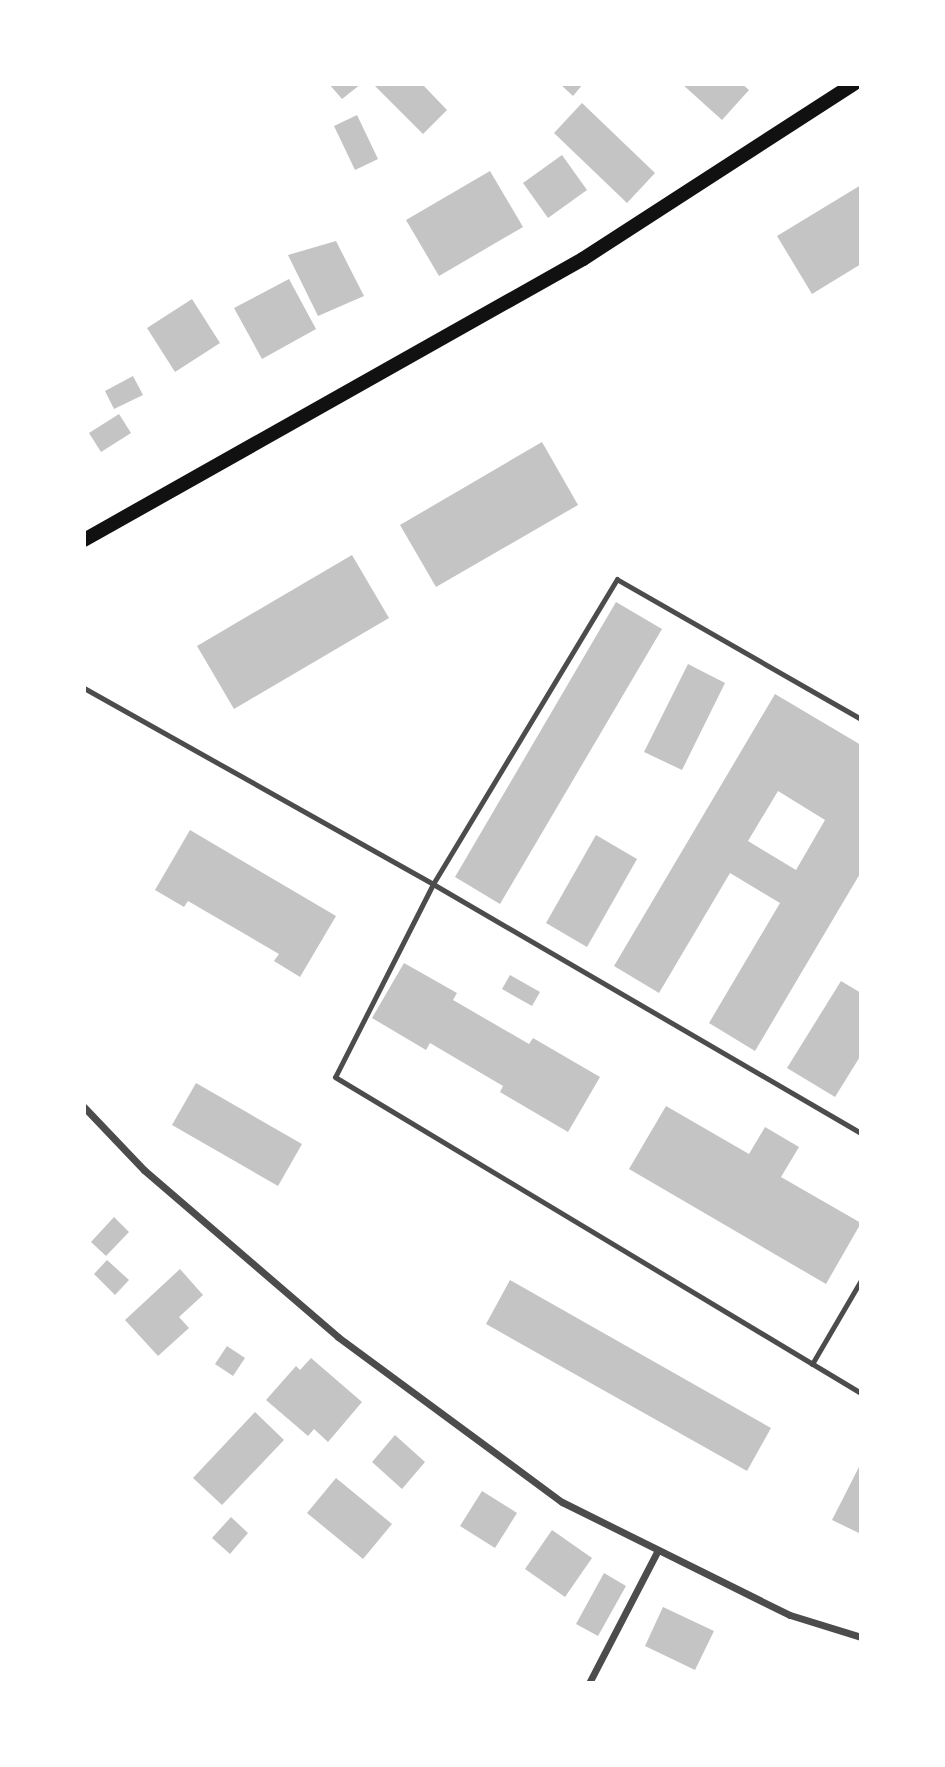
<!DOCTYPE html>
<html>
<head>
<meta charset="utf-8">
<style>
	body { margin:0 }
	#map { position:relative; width:945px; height:1767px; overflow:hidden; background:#fff; font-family:Roboto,sans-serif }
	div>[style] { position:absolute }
	.building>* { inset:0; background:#c4c4c4 }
	.service>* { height:5px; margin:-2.5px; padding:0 2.5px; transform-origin:2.5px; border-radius:2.5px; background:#4c4c4c }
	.minor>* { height:7px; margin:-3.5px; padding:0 3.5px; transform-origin:3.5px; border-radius:3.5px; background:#4c4c4c }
	.secondary>* { height:14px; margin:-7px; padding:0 7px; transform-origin:7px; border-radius:7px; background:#111 }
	span { translate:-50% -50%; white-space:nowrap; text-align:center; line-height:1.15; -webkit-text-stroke:6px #fff; paint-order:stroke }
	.frame { position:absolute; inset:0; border:86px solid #fff; pointer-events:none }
</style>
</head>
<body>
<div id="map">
	<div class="building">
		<i style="clip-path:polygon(329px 84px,361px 84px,342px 99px)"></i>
		<i style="clip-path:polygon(373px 84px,422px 84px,447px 110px,423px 134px)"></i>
		<i style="clip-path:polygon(560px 84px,583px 84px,573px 96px)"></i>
		<i style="clip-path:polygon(682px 84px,742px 84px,749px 90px,722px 120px)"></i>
		<i style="clip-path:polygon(582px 103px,655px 173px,627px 203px,554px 133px)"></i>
		<i style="clip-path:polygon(357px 115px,378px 159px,355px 170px,334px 126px)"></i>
		<i style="clip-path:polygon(562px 155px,587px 190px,548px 218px,523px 183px)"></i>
		<i style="clip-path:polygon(490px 171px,523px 227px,439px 276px,406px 220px)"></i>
		<i style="clip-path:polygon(861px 185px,861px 264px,812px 294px,777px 236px)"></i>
		<i style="clip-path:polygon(336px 241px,364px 296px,318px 316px,288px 255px)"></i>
		<i style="clip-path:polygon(289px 279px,316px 329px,262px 359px,234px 308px)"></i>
		<i style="clip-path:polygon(192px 299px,220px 343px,175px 372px,147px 328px)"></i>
		<i style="clip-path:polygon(133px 376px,143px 395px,114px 409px,105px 391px)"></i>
		<i style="clip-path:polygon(119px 414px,131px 433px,101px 452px,89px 433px)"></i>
		<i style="clip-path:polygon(542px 442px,578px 505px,436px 587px,400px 525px)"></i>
		<i style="clip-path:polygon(352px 555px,389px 618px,234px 709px,197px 646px)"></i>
		<i style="clip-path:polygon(616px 602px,662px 629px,500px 904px,455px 877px)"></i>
		<i style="clip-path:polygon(688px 664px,725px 683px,682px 770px,644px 752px)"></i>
		<i style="clip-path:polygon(evenodd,775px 694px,861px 745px,861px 872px,755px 1051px,709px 1023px,780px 903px,730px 873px,659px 993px,614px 966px,775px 694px,778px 791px,825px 820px,796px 870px,748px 841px,778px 791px)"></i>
		<i style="clip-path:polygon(190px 830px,336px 916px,300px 977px,274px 961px,279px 954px,188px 901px,184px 907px,155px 890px)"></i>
		<i style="clip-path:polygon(596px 835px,637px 859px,587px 947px,546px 923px)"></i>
		<i style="clip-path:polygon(404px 963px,457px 993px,453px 1000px,529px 1044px,533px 1038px,600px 1077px,568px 1132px,500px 1092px,503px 1086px,430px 1043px,426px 1050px,372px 1018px)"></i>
		<i style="clip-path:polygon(510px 975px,540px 992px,532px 1006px,502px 989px)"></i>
		<i style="clip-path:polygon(841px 981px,861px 993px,861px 1055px,835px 1097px,787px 1068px)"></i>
		<i style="clip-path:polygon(196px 1083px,302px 1144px,278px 1186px,172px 1125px)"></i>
		<i style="clip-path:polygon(666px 1106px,749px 1154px,765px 1127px,799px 1147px,781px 1177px,861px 1223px,826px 1284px,629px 1169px)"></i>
		<i style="clip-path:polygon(114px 1217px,129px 1232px,106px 1256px,91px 1242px)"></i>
		<i style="clip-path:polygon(107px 1260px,129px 1280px,115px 1295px,94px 1274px)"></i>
		<i style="clip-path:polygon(180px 1269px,203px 1295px,179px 1317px,189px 1328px,158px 1356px,125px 1320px)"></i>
		<i style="clip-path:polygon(510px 1280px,771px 1428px,747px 1471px,486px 1324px)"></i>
		<i style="clip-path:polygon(227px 1346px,245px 1358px,233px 1376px,215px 1364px)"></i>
		<i style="clip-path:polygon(311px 1358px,362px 1402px,328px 1442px,314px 1429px,308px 1436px,266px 1400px,296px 1366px,300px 1370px)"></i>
		<i style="clip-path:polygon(255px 1412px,284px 1440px,222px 1505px,193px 1478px)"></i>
		<i style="clip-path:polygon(395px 1435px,425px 1462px,402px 1489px,372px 1462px)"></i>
		<i style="clip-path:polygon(861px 1463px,861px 1534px,832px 1520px)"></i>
		<i style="clip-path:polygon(336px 1478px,392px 1524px,363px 1559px,307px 1513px)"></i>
		<i style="clip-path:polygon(482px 1491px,517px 1513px,495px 1548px,460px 1526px)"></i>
		<i style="clip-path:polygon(231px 1517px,248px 1533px,230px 1554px,212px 1538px)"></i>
		<i style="clip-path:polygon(552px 1530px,592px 1558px,565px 1597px,525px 1569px)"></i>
		<i style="clip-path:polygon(604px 1573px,626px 1586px,598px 1636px,576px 1624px)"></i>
		<i style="clip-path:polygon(663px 1607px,714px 1631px,695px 1670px,645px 1646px)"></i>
	</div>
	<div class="service">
		<i style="left:84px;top:688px;width:400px;rotate:29.3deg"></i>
		<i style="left:433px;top:884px;width:495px;rotate:30.2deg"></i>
		<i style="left:861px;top:719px;width:281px;rotate:-150.2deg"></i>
		<i style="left:617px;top:579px;width:356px;rotate:121.1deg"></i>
		<i style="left:433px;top:884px;width:216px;rotate:116.9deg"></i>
		<i style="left:335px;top:1077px;width:614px;rotate:31deg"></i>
		<i style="left:812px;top:1364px;width:97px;rotate:-59.7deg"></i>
	</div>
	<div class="minor">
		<i style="left:84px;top:1107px;width:87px;rotate:46.4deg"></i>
		<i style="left:144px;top:1170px;width:256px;rotate:40.7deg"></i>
		<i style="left:338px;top:1337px;width:278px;rotate:36.4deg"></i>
		<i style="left:562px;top:1502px;width:254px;rotate:26.4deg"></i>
		<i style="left:790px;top:1615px;width:74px;rotate:17.2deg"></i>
		<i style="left:589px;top:1683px;width:150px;rotate:-62.6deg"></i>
	</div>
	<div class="secondary">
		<i style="left:84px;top:540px;width:573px;rotate:-29.39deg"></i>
		<i style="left:583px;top:259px;width:323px;rotate:-32.9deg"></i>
	</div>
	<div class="frame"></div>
</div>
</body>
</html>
